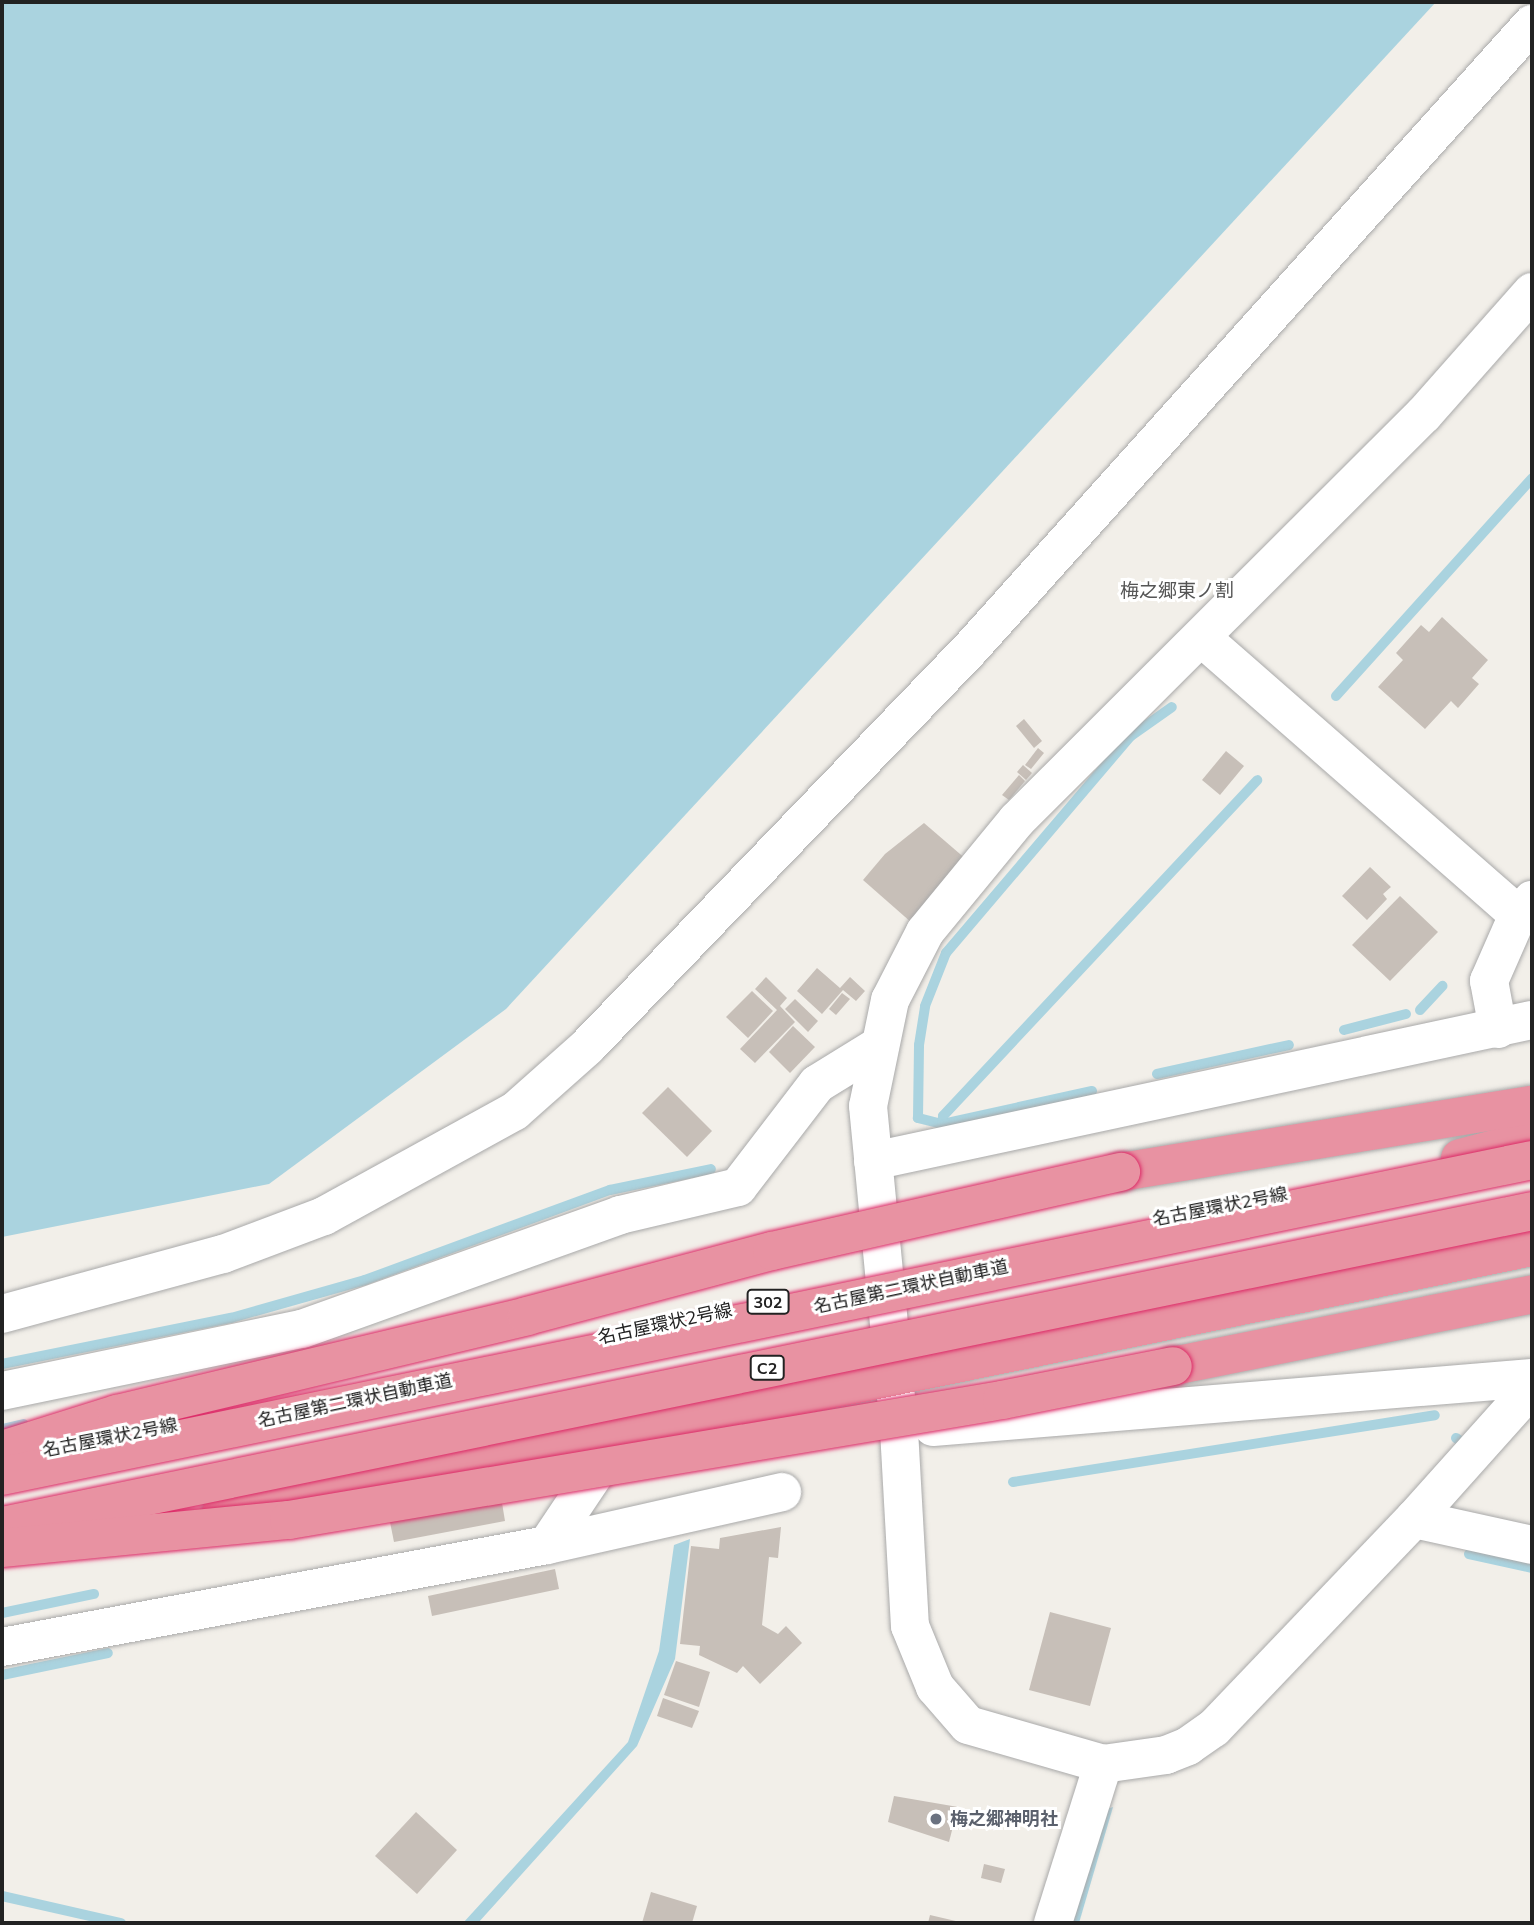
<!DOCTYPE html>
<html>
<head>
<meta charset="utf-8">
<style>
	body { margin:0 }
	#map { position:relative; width:1534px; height:1925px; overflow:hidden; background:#f2efe9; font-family:Mulish,"Noto Sans JP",sans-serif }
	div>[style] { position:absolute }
	.water>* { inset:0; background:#aad3df }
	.stream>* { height:10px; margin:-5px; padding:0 5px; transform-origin:5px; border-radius:5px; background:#aad3df }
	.building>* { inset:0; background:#c7bfb8 }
	.roads { filter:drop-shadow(0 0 2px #a9a9a9) drop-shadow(0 0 2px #a9a9a9) }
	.minor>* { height:38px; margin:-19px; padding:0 19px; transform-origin:19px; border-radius:19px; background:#fff }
	.highway>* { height:38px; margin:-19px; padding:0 19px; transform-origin:19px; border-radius:19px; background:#e892a2 }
	.bridges { filter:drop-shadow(0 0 2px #dc2a67) drop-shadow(0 0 2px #dc2a67) }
	.highway-bridge>* { height:38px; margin:-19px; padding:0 19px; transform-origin:19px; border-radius:19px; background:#e892a2 }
	.dots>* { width:19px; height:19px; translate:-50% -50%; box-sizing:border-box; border:4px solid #fff; border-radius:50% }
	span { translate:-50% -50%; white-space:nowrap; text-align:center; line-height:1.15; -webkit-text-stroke:6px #fff; paint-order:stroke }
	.shield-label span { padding:2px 5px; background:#fff; border:2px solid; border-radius:5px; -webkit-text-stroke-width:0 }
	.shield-label { font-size:16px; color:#222; font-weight:700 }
	.street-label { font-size:18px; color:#222 }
	.worship-label { font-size:18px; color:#5b616d; font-weight:700 }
	.left { translate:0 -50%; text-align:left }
	.neighbourhood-label { font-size:19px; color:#555 }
	.frame { position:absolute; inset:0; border:4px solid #222; pointer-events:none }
</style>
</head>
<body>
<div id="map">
	<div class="water">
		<i style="clip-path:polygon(2px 2px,1436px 2px,506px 1009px,269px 1184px,2px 1237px)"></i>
		<i style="clip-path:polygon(690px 1539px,675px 1659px,637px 1746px,478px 1923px,463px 1923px,628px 1742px,659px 1651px,674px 1545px)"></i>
		<i style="clip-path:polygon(1113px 1807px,1079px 1923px,1070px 1923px,1101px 1811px)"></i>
	</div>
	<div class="stream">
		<i style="left:1336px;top:696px;width:293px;rotate:-48deg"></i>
		<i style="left:1420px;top:1010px;width:33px;rotate:-47deg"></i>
		<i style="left:1344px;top:1030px;width:64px;rotate:-14.5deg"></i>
		<i style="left:1157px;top:1074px;width:135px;rotate:-12.4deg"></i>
		<i style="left:1092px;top:1091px;width:154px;rotate:167.6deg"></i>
		<i style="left:942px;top:1124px;width:25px;rotate:-166deg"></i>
		<i style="left:918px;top:1118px;width:73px;rotate:-89.2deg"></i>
		<i style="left:919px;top:1045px;width:39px;rotate:-81deg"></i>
		<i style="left:925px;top:1006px;width:57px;rotate:-68.4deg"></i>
		<i style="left:946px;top:953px;width:285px;rotate:-49.6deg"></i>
		<i style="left:1131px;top:736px;width:50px;rotate:-35.3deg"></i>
		<i style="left:942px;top:1128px;width:12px;rotate:-85deg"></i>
		<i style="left:943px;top:1116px;width:460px;rotate:-46.9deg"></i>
		<i style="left:2px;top:1364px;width:234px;rotate:-11.4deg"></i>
		<i style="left:231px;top:1318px;width:139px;rotate:-15.8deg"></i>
		<i style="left:365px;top:1280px;width:261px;rotate:-20.2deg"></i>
		<i style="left:610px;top:1190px;width:103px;rotate:-11.7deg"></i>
		<i style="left:2px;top:1429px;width:22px;rotate:-13deg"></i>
		<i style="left:1456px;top:1438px;width:4px;rotate:34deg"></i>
		<i style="left:1013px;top:1482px;width:427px;rotate:-9deg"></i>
		<i style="left:1469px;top:1554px;width:65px;rotate:12.5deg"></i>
		<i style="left:2px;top:1613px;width:94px;rotate:-11.7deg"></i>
		<i style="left:2px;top:1675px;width:108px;rotate:-11.7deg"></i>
		<i style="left:2px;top:1896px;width:122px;rotate:12.8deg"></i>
	</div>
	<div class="building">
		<i style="clip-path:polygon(1442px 617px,1488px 660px,1472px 678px,1479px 684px,1458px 708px,1451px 701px,1425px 729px,1378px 687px,1403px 660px,1396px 653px,1421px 625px,1429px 632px)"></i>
		<i style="clip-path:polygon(1024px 719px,1042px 741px,1034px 748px,1016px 726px)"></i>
		<i style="clip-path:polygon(1038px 748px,1044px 753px,1031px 769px,1025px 765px)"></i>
		<i style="clip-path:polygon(1226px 751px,1244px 766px,1220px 795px,1202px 780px)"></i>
		<i style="clip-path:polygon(1023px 765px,1032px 773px,1026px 780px,1017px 772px)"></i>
		<i style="clip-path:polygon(1019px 775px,1025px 781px,1009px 800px,1002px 795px)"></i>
		<i style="clip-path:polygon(924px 823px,967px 860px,912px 923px,863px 880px,885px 854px)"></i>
		<i style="clip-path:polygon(1370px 867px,1391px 887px,1383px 894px,1387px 899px,1367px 920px,1342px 896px)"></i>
		<i style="clip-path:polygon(1400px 896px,1438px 932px,1390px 981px,1352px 945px)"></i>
		<i style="clip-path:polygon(817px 968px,840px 988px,850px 977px,865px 991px,856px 1001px,843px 990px,822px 1014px,797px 991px)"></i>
		<i style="clip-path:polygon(766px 977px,787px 998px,780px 1006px,795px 1022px,755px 1063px,740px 1049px,777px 1010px,755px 989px)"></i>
		<i style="clip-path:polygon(752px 991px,773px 1011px,748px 1038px,726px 1017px)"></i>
		<i style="clip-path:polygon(842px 993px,850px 999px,836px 1015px,829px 1009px)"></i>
		<i style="clip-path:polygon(795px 999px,818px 1021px,808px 1032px,785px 1009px)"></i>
		<i style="clip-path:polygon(793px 1026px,815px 1047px,790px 1073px,769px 1052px)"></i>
		<i style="clip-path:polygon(668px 1087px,712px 1131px,687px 1157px,642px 1113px)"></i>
		<i style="clip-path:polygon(500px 1491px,505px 1521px,394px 1542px,388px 1512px)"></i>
		<i style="clip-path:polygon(781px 1527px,778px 1558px,769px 1557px,762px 1625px,778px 1634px,786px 1626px,802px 1643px,760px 1684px,743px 1666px,737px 1673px,699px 1655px,700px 1646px,680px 1644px,691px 1546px,719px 1549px,720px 1538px)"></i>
		<i style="clip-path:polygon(555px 1569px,559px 1589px,432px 1616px,428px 1596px)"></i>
		<i style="clip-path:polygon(1050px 1612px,1111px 1628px,1090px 1706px,1029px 1690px)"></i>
		<i style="clip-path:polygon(676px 1661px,710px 1672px,699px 1707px,664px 1695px)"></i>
		<i style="clip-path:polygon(663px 1698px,699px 1711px,692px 1728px,657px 1716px)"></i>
		<i style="clip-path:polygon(894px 1796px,958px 1807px,949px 1842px,888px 1822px)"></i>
		<i style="clip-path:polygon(416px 1812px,457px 1850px,417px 1894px,375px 1856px)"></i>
		<i style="clip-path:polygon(984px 1864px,1005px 1869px,1001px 1883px,981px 1878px)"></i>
		<i style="clip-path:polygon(651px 1892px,697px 1906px,692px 1923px,642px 1923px)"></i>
		<i style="clip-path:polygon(930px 1915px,960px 1922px,959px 1923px,928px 1923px)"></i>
	</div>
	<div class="roads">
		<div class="minor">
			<i style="left:1532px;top:292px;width:163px;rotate:131.5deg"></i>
			<i style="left:1424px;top:414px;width:575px;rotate:135.07deg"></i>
			<i style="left:1017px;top:820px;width:145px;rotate:129.4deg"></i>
			<i style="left:925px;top:932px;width:76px;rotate:117.2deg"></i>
			<i style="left:890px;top:1000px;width:108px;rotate:101.7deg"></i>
			<i style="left:868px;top:1106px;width:325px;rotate:84.5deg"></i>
			<i style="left:899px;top:1430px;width:196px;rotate:86.8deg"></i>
			<i style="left:910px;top:1626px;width:66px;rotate:67.7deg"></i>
			<i style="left:935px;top:1687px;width:50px;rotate:49deg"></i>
			<i style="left:968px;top:1725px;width:141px;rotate:16.1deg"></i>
			<i style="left:1103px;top:1764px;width:64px;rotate:-8.1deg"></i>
			<i style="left:1166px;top:1755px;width:24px;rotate:-22deg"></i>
			<i style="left:1188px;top:1746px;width:32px;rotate:-35deg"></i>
			<i style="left:1214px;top:1728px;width:289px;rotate:-46.3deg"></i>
			<i style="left:1414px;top:1519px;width:177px;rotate:-48.2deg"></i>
			<i style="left:1202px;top:638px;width:420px;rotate:41.2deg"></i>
			<i style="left:1498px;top:1029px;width:49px;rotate:-100.6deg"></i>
			<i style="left:1489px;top:981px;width:72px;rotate:-66.3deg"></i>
			<i style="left:1518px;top:915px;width:21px;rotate:-47deg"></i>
			<i style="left:873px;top:1161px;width:674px;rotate:-12.08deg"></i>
			<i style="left:2px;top:1314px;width:229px;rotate:-15.2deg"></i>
			<i style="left:223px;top:1254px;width:108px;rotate:-20.6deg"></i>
			<i style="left:324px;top:1216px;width:218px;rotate:-28.8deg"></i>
			<i style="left:515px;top:1111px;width:96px;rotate:-41.6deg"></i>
			<i style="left:587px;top:1047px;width:555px;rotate:-46.09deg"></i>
			<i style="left:972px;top:647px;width:838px;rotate:-48.05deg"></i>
			<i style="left:2px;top:1391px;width:306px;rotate:-11.7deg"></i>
			<i style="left:302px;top:1329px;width:338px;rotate:-19.7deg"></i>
			<i style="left:620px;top:1215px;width:121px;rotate:-13.3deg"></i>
			<i style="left:738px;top:1187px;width:130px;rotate:-52.5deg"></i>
			<i style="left:817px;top:1084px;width:70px;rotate:-31.7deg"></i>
			<i style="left:933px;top:1427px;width:601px;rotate:-4.68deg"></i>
			<i style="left:1414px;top:1519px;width:121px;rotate:12.4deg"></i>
			<i style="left:547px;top:1545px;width:120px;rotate:-56.2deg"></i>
			<i style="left:2px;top:1647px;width:554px;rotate:-10.6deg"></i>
			<i style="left:547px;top:1545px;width:241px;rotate:-12.7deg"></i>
			<i style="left:1053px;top:1923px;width:167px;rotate:-72.5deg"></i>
		</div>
		<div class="highway">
			<i style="left:1460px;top:1158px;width:74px;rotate:-14.8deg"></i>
			<i style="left:1121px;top:1172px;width:416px;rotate:-9.3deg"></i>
			<i style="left:1173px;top:1366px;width:366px;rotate:-11.3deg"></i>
			<i style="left:221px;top:1513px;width:1338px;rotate:-11.47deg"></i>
		</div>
	</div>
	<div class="bridges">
		<div class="highway-bridge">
			<i style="left:2px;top:1450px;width:121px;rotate:-17.4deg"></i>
			<i style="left:117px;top:1414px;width:422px;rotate:-13.4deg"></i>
			<i style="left:527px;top:1316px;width:253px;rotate:-14.9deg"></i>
			<i style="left:772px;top:1251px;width:358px;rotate:-12.8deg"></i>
			<i style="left:2px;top:1476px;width:1562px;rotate:-11.67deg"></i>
			<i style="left:2px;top:1526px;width:1562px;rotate:-11.63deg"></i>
			<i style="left:2px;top:1548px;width:288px;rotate:-5.6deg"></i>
			<i style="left:289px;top:1520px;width:723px;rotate:-9.55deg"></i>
			<i style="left:1002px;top:1400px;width:174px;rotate:-11.2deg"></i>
		</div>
	</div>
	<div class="dots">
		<i style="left:936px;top:1819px;background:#6b7280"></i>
	</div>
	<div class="shield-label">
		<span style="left:768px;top:1302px">302</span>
		<span style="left:767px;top:1368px">C2</span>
	</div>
	<div class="street-label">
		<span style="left:1220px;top:1207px;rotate:-11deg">名古屋環状2号線</span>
		<span style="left:911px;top:1287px;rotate:-12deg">名古屋第二環状自動車道</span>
		<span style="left:665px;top:1324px;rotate:-12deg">名古屋環状2号線</span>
		<span style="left:355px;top:1401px;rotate:-12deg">名古屋第二環状自動車道</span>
		<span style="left:110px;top:1438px;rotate:-11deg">名古屋環状2号線</span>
	</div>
	<div class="worship-label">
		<span class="left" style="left:950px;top:1819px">梅之郷神明社</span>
	</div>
	<div class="neighbourhood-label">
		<span style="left:1177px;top:591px">梅之郷東ノ割</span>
	</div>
	<div class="frame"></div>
</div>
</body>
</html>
